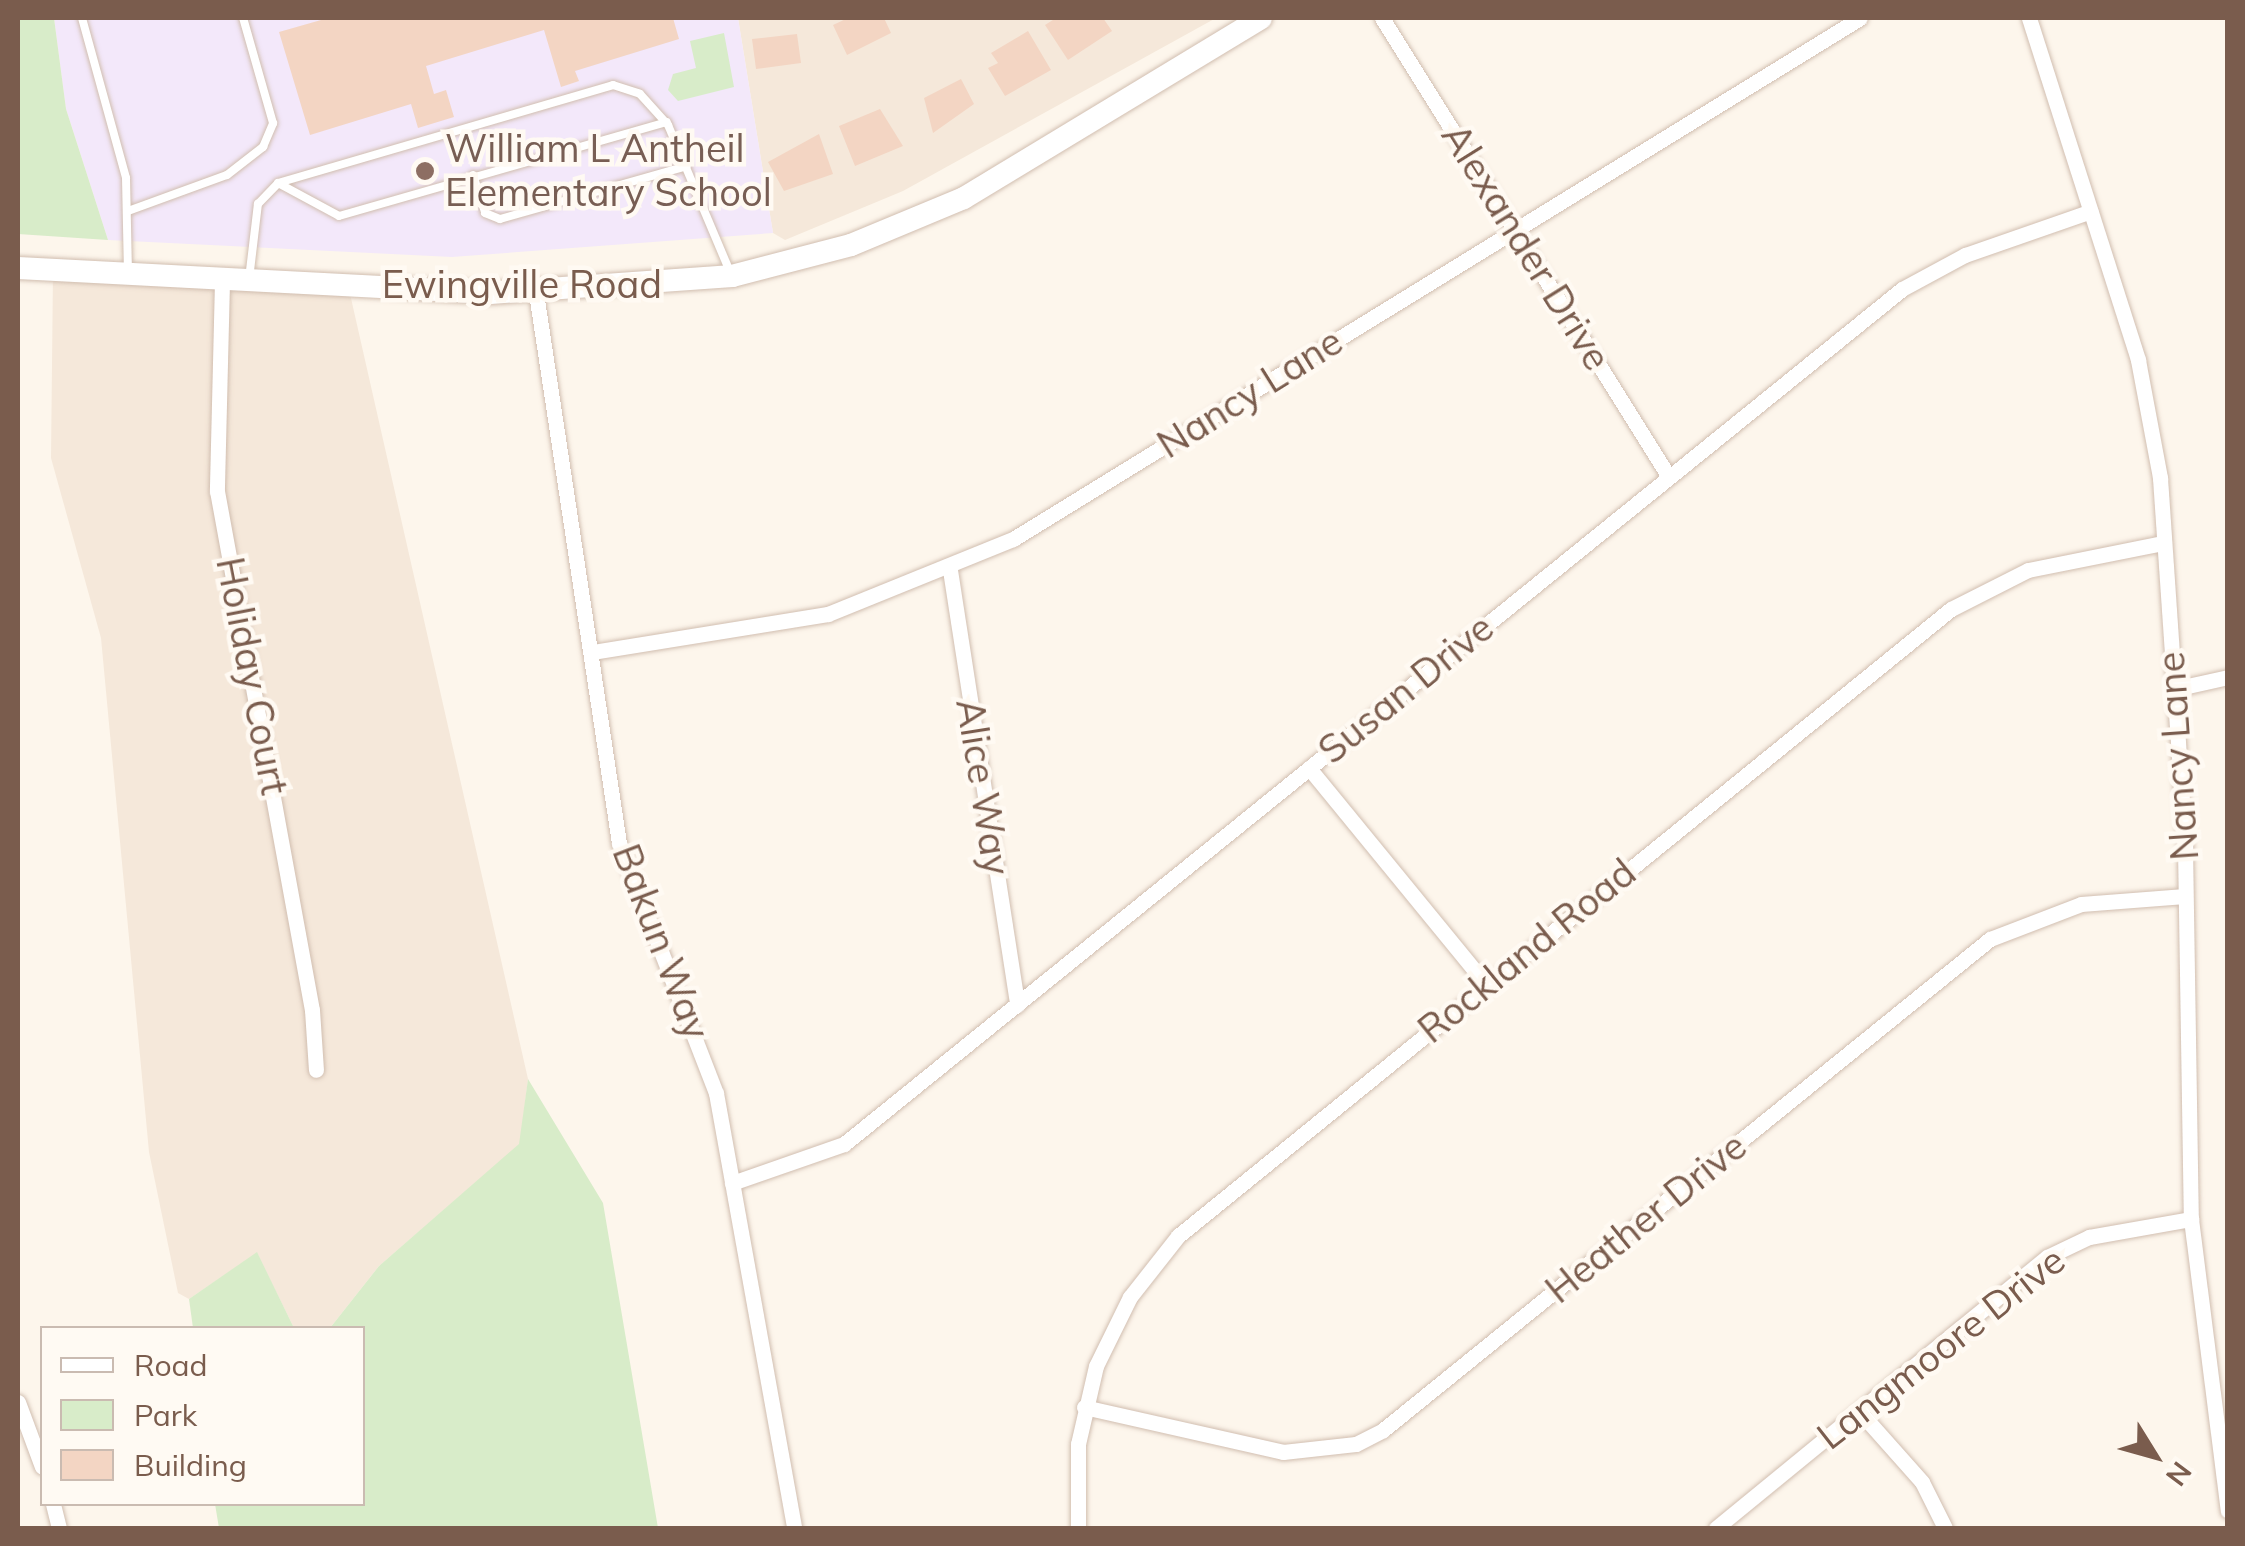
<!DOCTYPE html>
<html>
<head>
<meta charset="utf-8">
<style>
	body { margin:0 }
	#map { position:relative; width:2245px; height:1546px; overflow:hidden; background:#fdf6ec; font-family:Mulish,sans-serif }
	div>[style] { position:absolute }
	.residential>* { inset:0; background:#f5e8da }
	.education>* { inset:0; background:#f3e8fa }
	.green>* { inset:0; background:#d8ecc9 }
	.building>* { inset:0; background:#f3d5c3 }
	.roads { filter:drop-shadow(0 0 2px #d1beb0) drop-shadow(0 0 2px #d1beb0) }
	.lane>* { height:8px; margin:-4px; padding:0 4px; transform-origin:4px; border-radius:4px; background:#fff }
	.street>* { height:15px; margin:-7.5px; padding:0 7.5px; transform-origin:7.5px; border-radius:7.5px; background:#fff }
	.secondary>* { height:22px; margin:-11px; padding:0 11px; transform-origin:11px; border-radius:11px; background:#fff }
	.dots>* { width:28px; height:28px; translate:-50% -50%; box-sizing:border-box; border:5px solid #fffaf3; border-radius:50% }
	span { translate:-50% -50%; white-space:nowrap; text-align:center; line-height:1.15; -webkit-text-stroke:9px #fffaf3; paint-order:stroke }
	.education-label { font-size:38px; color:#785e54 }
	.left { translate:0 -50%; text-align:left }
	.street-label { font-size:38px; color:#7a5c4d }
	.frame { position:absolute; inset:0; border:20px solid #7a5c4d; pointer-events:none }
	.legend { position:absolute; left:40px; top:1326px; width:325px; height:180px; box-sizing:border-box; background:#fffaf3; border:2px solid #cabbb1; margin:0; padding:12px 18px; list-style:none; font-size:30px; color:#7a5c4d }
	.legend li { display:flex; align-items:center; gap:20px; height:50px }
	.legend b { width:50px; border:2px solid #cabbb1 }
	.north { position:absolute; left:2105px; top:1406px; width:100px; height:100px; -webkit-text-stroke:8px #fffaf3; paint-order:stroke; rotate:127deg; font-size:28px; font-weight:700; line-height:40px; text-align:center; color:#7a5c4d }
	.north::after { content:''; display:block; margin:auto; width:35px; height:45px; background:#7a5c4d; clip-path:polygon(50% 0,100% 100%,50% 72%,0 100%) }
</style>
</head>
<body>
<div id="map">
	<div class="residential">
		<i style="clip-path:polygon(738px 18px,1216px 18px,903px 191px,785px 240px,773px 233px)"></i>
		<i style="clip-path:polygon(53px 271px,348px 285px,528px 1079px,520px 1144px,379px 1266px,330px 1328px,294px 1328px,257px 1253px,189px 1299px,178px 1293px,149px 1152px,101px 638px,51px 458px)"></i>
	</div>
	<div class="education">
		<i style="clip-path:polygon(54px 18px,738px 18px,773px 233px,452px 257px,108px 240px,66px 109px)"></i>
	</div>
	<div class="green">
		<i style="clip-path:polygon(18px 18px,54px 18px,66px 109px,108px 240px,18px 234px)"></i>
		<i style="clip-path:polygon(724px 33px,734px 87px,678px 101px,668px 90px,673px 74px,696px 68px,690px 41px)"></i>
		<i style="clip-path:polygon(528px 1079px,603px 1203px,658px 1528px,219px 1528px,215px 1504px,362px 1504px,362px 1328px,330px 1328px,379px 1266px,519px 1144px)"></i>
		<i style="clip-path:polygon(257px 1252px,294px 1328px,193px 1328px,189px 1299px)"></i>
	</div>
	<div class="building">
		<i style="clip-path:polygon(328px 18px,673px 18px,679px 39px,575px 71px,579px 81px,561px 87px,544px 30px,426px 66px,434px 94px,446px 90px,454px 117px,418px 128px,411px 104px,310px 135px,279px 32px)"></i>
		<i style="clip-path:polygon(848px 18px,884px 18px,891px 33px,847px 55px,833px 25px)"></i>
		<i style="clip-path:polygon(1056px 18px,1103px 18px,1112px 31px,1068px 60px,1045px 25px)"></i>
		<i style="clip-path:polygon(1028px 31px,1051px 70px,1005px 96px,988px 68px,998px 63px,991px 53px)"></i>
		<i style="clip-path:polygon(797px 34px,801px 63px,756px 69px,752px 39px)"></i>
		<i style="clip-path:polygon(961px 79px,974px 104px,933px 133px,924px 98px)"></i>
		<i style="clip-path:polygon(880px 109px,903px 146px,855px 166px,839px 126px)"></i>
		<i style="clip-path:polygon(819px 134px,833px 174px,784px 191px,768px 162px)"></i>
	</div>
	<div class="roads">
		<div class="lane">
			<i style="left:82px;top:18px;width:166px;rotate:74.6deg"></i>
			<i style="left:126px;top:178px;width:92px;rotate:88.8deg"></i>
			<i style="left:473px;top:175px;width:40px;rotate:72deg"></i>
			<i style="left:485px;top:213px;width:16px;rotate:22deg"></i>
			<i style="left:500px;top:219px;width:194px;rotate:-15.8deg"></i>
			<i style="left:278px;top:183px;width:69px;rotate:28.4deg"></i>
			<i style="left:339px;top:216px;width:341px;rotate:-16deg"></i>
			<i style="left:128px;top:211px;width:105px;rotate:-20deg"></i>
			<i style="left:227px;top:175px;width:46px;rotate:-37.9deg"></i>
			<i style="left:263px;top:147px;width:26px;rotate:-67deg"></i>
			<i style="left:273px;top:123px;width:109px;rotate:-105.9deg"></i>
			<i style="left:249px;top:279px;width:76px;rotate:-83.2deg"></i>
			<i style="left:258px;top:204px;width:29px;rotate:-46deg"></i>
			<i style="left:278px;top:183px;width:349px;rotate:-16.3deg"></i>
			<i style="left:613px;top:85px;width:28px;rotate:18deg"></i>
			<i style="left:640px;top:94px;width:42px;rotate:47.9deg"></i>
			<i style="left:668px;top:125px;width:160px;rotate:67.1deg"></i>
		</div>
		<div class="street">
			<i style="left:1382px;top:18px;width:541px;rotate:57.98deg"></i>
			<i style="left:2029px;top:18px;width:359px;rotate:72.3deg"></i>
			<i style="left:2138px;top:360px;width:120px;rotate:79.4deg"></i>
			<i style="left:2160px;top:478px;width:370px;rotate:86.1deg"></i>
			<i style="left:2185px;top:847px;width:372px;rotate:89.1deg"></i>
			<i style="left:2191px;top:1219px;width:294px;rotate:82.8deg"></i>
			<i style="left:222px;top:281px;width:210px;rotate:91.4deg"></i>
			<i style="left:217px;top:491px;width:528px;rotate:79.63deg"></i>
			<i style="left:312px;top:1010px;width:60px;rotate:86.2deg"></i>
			<i style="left:536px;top:293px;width:556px;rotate:81.42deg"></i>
			<i style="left:619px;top:843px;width:268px;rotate:68.8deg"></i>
			<i style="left:716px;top:1093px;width:442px;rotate:79.8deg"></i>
			<i style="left:950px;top:570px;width:440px;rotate:81.2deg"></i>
			<i style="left:593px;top:652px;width:238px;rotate:-9.2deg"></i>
			<i style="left:828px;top:614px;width:200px;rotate:-22.1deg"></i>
			<i style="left:1013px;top:539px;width:994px;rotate:-31.6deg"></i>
			<i style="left:2174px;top:689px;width:55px;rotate:-12.5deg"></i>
			<i style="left:1309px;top:768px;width:279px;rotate:50.7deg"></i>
			<i style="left:732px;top:1183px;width:119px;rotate:-19.2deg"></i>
			<i style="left:844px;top:1144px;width:1360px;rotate:-38.94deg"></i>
			<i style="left:1902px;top:289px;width:72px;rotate:-28.4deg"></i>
			<i style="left:1965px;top:255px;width:133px;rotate:-19.2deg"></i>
			<i style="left:18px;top:1402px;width:69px;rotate:69.7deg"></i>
			<i style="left:1084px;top:1407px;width:204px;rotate:12.7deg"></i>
			<i style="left:1283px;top:1452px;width:73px;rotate:-6.3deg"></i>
			<i style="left:1356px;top:1444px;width:30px;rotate:-27deg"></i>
			<i style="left:1383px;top:1430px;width:781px;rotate:-38.97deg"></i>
			<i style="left:1990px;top:939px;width:97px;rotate:-21deg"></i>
			<i style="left:2081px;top:904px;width:104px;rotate:-4.4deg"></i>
			<i style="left:1859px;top:1411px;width:95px;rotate:48.4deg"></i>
			<i style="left:1922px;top:1482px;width:51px;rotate:63.4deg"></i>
			<i style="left:53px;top:1504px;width:25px;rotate:76deg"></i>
			<i style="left:1078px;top:1528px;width:84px;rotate:-90deg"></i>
			<i style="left:1078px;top:1444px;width:80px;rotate:-77deg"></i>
			<i style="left:1096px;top:1366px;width:77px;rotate:-63.8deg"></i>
			<i style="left:1130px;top:1297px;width:78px;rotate:-51.8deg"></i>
			<i style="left:1178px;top:1236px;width:995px;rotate:-39.05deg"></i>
			<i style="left:1951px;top:609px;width:86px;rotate:-26.9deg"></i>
			<i style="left:2028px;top:570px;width:138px;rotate:-11.3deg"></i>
			<i style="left:1716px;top:1528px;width:428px;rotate:-39.3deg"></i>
			<i style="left:2047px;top:1257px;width:47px;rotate:-25.5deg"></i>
			<i style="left:2089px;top:1237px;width:104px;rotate:-10deg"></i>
		</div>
		<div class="secondary">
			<i style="left:18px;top:268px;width:473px;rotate:3deg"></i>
			<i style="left:490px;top:293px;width:243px;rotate:-4deg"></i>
			<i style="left:732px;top:276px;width:123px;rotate:-14.6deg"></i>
			<i style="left:851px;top:245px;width:122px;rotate:-22.6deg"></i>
			<i style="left:964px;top:198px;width:347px;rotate:-31.2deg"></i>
		</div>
	</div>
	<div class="dots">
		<i style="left:425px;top:171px;background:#8d6e63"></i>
	</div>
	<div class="education-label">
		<span class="left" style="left:445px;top:171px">William L Antheil<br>Elementary School</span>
	</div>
	<div class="street-label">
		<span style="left:1526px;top:247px;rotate:58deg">Alexander Drive</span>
		<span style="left:522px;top:285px">Ewingville Road</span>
		<span style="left:1250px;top:393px;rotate:-32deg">Nancy Lane</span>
		<span style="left:252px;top:676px;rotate:79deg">Holiday Court</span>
		<span style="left:1406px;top:689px;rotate:-39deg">Susan Drive</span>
		<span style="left:2178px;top:756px;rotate:-94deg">Nancy Lane</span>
		<span style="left:983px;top:787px;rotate:81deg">Alice Way</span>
		<span style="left:661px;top:942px;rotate:69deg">Bakun Way</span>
		<span style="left:1527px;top:951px;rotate:-39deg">Rockland Road</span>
		<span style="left:1646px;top:1218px;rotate:-39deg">Heather Drive</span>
		<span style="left:1941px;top:1348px;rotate:-38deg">Langmoore Drive</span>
	</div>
	<div class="frame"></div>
	<ul class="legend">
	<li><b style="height:12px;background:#fff"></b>Road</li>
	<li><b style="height:28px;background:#d8ecc9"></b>Park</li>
	<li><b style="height:28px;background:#f3d5c3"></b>Building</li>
	</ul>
	<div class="north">N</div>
</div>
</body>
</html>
